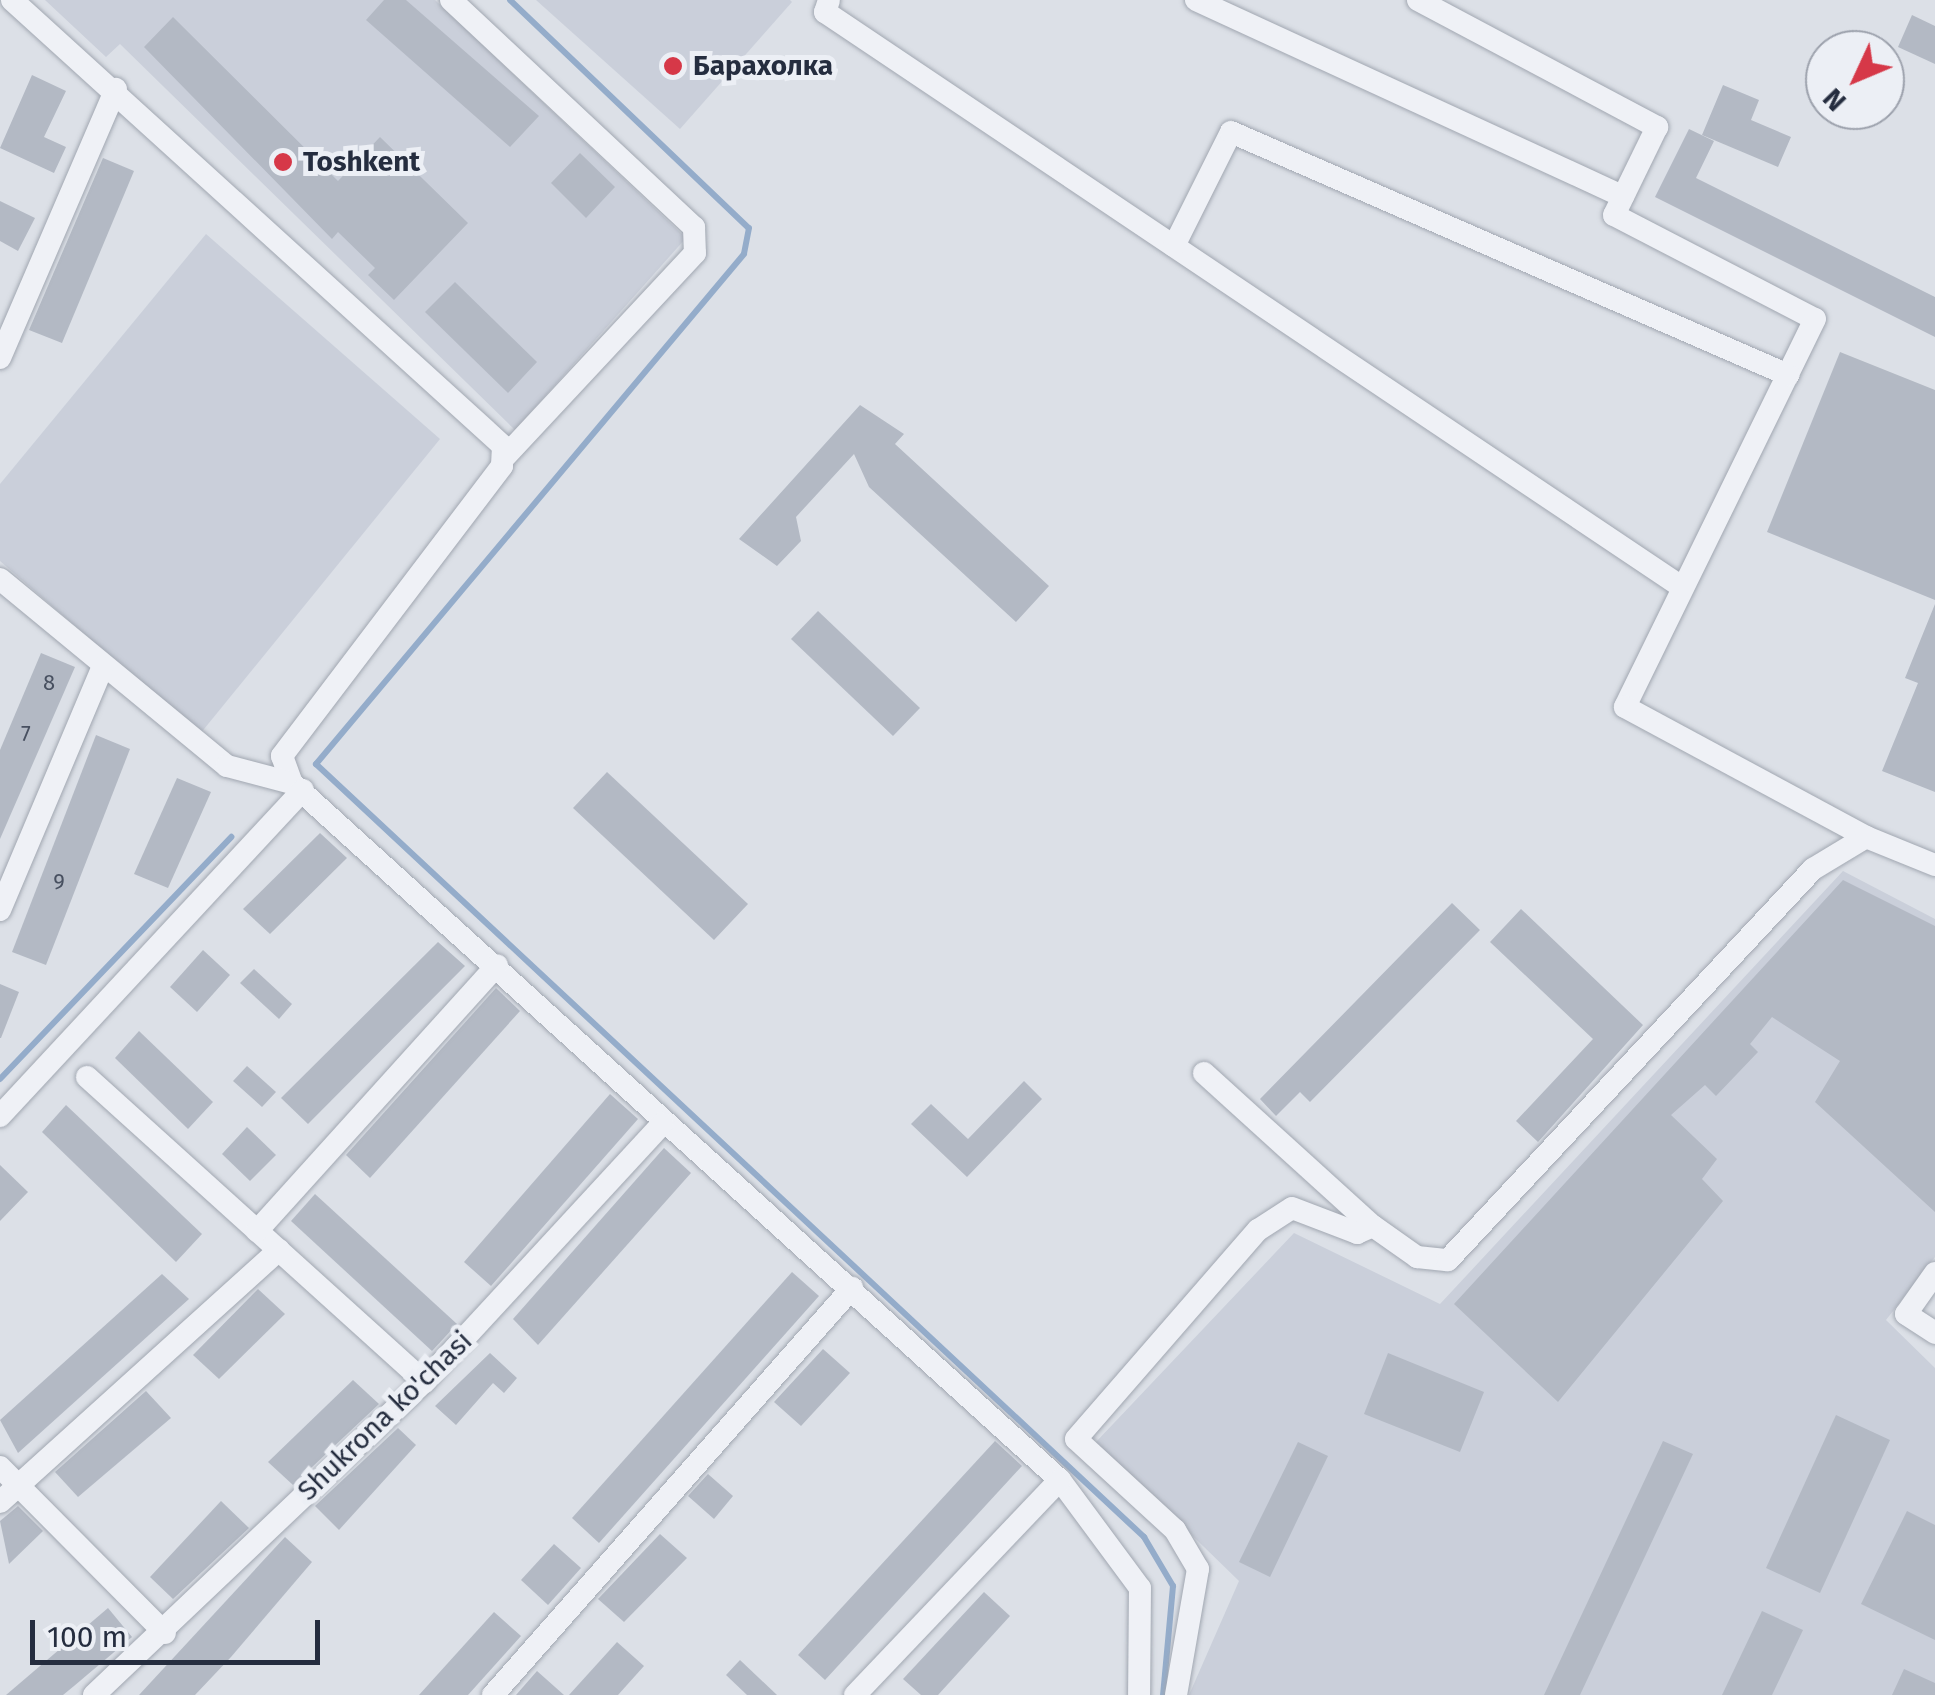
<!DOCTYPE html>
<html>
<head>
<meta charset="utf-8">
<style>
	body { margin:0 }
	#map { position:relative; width:1935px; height:1695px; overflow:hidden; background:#dce0e7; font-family:"Fira Sans",sans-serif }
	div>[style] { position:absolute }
	.built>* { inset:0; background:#cacfda }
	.stream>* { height:6px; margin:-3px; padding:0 3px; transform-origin:3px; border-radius:3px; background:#94acca }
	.building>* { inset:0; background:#b3b9c4 }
	.roads { filter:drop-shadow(0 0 2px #a1a7b1) drop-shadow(0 0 2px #a1a7b1) }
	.minor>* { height:22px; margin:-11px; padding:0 11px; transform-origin:11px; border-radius:11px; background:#eff1f6 }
	.dots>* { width:28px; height:28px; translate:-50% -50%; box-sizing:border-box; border:5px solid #eceff5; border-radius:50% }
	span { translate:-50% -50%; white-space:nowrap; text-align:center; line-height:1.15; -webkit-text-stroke:10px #eceff5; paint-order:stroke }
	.number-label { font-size:22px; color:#485060 }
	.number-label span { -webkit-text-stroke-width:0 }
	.poi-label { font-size:28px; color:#252d3f; font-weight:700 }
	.left { translate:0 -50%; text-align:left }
	.street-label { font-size:28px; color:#252d3f }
	.north { position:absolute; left:1805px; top:30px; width:100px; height:100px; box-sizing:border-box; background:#eceff5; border:2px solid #9ca1ac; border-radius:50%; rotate:226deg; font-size:28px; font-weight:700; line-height:40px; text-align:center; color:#252d3f }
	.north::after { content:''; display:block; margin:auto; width:35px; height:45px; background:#d63848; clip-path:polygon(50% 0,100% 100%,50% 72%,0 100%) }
	.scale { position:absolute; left:30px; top:1620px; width:290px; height:45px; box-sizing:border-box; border:5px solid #252d3f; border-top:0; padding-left:12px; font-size:30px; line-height:35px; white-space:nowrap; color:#252d3f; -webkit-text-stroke:8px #eceff5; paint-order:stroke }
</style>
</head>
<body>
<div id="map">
	<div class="built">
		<i style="clip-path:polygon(45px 0,435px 0,686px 238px,515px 430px,120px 44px,106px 57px)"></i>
		<i style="clip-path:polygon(536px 0,790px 0,792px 2px,680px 129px)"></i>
		<i style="clip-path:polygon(206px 234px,440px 439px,200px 734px,0 561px,0 484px)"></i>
		<i style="clip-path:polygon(1843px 871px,1935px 919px,1935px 1257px,1886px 1320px,1935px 1368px,1935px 1695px,1189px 1695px,1239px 1581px,1096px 1442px,1294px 1233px,1440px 1304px)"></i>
	</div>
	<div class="stream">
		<i style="left:510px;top:0;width:330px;rotate:43.7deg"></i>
		<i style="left:749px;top:228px;width:26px;rotate:101deg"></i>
		<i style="left:744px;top:254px;width:666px;rotate:130deg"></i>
		<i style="left:316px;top:764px;width:1133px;rotate:43.03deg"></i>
		<i style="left:1144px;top:1537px;width:57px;rotate:59.4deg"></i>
		<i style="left:1173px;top:1586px;width:109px;rotate:95.2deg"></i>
		<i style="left:0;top:1079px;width:335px;rotate:-46.3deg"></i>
	</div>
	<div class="building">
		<i style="clip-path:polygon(384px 0,406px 0,539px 116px,510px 147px,366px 20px)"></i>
		<i style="clip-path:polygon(1912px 15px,1935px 26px,1935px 64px,1898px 47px)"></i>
		<i style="clip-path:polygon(173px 17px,338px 181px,380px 137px,468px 223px,394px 300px,368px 275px,375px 268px,338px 232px,332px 239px,144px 47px)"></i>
		<i style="clip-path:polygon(32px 75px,66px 91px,44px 137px,66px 147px,54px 173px,0 148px)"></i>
		<i style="clip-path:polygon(1723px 85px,1759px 100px,1751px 120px,1791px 137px,1778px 167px,1702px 135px)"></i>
		<i style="clip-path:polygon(1689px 129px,1714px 141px,1696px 178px,1935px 297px,1935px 337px,1655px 197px)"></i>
		<i style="clip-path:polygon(580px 153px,615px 187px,586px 218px,551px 183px)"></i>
		<i style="clip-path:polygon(103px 158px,134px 171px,62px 343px,29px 330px)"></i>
		<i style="clip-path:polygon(0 201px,35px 218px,18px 251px,0 241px)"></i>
		<i style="clip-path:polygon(455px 282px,537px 362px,508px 393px,425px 312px)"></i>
		<i style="clip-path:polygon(1840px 352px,1935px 390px,1935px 600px,1767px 532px)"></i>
		<i style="clip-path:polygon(860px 405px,904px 434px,895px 444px,1049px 586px,1016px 622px,869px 487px,854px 454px,796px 517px,801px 541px,777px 566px,739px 539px)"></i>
		<i style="clip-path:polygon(1935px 604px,1935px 792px,1882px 771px,1918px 683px,1905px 678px)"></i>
		<i style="clip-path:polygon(818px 611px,920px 708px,893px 736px,791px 639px)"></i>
		<i style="clip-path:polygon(41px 653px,75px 667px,0 839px,0 750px)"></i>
		<i style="clip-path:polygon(96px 735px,130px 749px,46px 965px,12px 952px)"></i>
		<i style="clip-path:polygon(607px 772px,748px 904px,714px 940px,573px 808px)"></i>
		<i style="clip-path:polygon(177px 778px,211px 792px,168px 888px,134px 874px)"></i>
		<i style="clip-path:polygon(320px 833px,347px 858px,270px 934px,243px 909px)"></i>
		<i style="clip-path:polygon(1843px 880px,1935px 926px,1935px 1212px,1815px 1102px,1840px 1061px,1772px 1017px,1750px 1044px,1758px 1052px,1716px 1096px,1705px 1085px,1671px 1115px,1717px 1159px,1702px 1179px,1723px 1201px,1558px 1402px,1454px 1304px)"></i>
		<i style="clip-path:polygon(1452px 903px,1480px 930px,1310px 1102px,1300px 1092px,1276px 1116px,1260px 1099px)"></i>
		<i style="clip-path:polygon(1521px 909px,1643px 1025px,1538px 1142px,1516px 1121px,1593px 1039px,1490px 942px)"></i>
		<i style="clip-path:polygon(438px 942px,465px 966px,308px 1124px,281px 1098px)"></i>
		<i style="clip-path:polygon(203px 950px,230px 975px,197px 1012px,170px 987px)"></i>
		<i style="clip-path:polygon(254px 969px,292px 1004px,279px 1019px,240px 983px)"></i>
		<i style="clip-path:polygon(0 984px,19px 992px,1px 1038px,0 1038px)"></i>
		<i style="clip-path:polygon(496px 988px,520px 1011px,370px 1178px,346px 1155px)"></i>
		<i style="clip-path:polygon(139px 1031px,213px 1102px,188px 1129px,115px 1058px)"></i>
		<i style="clip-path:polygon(247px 1066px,276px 1092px,262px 1107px,233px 1081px)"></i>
		<i style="clip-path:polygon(1024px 1081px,1042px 1099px,967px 1177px,911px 1124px,931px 1104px,968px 1139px)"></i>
		<i style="clip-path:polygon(610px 1094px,638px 1119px,491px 1286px,464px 1262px)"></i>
		<i style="clip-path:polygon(66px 1105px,202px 1234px,176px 1262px,42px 1132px)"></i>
		<i style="clip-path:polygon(247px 1127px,276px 1155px,250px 1181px,222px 1154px)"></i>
		<i style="clip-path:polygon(664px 1148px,691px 1173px,538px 1345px,513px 1319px)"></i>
		<i style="clip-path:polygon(0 1165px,28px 1192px,0 1221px)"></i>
		<i style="clip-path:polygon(315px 1194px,457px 1324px,432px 1351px,291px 1221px)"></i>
		<i style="clip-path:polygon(792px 1272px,819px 1296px,599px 1543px,572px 1518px)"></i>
		<i style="clip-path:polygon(162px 1274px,189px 1299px,18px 1453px,0 1420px)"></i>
		<i style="clip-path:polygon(258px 1289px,285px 1314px,219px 1379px,193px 1355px)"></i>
		<i style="clip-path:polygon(823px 1349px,850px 1373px,801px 1426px,774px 1402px)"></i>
		<i style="clip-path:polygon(490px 1353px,517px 1378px,504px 1393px,493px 1383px,456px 1425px,435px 1406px)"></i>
		<i style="clip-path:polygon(1388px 1353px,1484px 1392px,1460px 1452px,1364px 1414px)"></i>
		<i style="clip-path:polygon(353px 1380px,379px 1404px,293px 1485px,268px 1462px)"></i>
		<i style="clip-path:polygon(146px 1391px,171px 1418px,78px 1497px,55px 1472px)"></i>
		<i style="clip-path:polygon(1836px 1415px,1890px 1440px,1820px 1593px,1766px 1568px)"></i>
		<i style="clip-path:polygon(398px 1428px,416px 1445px,339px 1530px,315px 1506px)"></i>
		<i style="clip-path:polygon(995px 1441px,1022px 1466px,825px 1680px,798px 1655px)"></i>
		<i style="clip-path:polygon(1663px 1441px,1693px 1454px,1580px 1695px,1544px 1695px)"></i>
		<i style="clip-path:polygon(1298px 1442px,1328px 1456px,1270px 1577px,1239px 1562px)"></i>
		<i style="clip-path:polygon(708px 1474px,733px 1496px,714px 1519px,688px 1496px)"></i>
		<i style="clip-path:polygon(221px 1501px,249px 1528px,173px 1599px,150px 1577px)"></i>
		<i style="clip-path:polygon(18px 1506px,43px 1531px,9px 1564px,0 1521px)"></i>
		<i style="clip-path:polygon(1907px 1511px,1935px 1525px,1935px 1640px,1861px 1604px)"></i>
		<i style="clip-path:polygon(660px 1534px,687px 1558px,624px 1622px,598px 1599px)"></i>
		<i style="clip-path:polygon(285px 1537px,312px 1562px,231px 1657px,195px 1695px,139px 1695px)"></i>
		<i style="clip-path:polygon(554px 1544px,581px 1568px,548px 1605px,521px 1580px)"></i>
		<i style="clip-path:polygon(984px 1592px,1010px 1616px,938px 1695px,921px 1695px,903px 1679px)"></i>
		<i style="clip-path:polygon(108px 1608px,132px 1637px,74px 1686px,63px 1695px,6px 1695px)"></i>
		<i style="clip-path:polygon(1762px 1611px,1803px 1630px,1772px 1695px,1722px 1695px)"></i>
		<i style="clip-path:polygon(494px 1612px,521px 1636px,468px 1695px,419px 1695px)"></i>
		<i style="clip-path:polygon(617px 1642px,644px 1666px,618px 1695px,569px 1695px)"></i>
		<i style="clip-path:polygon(740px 1660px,777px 1695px,747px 1695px,726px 1675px)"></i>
		<i style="clip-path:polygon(1904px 1669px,1935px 1683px,1935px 1695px,1892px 1695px)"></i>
		<i style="clip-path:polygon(537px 1671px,564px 1695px,516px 1695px)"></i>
	</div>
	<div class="roads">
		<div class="minor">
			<i style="left:12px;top:0;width:663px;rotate:42.25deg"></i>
			<i style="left:503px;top:446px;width:20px;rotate:93deg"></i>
			<i style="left:502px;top:466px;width:364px;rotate:127.2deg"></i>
			<i style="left:282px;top:756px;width:29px;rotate:70deg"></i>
			<i style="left:292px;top:783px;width:1037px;rotate:42.23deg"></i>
			<i style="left:1060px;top:1480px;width:134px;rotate:53.5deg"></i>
			<i style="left:1140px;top:1588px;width:107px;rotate:90.5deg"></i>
			<i style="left:451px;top:0;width:333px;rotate:43.1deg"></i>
			<i style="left:694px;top:227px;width:26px;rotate:88deg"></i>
			<i style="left:695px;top:253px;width:277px;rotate:133deg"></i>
			<i style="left:829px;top:0;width:13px;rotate:108deg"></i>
			<i style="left:825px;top:12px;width:1033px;rotate:33.87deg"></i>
			<i style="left:1196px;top:0;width:470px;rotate:24.7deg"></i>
			<i style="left:1418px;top:0;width:271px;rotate:28deg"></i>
			<i style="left:1657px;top:127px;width:98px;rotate:116deg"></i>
			<i style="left:1614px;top:215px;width:226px;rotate:27.4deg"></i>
			<i style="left:1815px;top:319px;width:432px;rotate:116.1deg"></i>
			<i style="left:1625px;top:707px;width:274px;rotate:28.3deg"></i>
			<i style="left:1174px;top:246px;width:127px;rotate:-63.4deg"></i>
			<i style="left:1231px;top:132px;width:608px;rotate:23.57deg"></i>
			<i style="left:0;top:358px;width:293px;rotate:-66.7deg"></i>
			<i style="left:0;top:579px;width:294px;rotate:39.5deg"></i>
			<i style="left:227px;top:766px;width:67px;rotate:14.7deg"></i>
			<i style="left:0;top:910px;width:263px;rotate:-67.1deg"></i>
			<i style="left:1204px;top:1073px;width:228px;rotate:42.2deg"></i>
			<i style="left:1373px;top:1226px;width:54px;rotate:35.2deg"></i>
			<i style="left:1417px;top:1257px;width:31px;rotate:6deg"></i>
			<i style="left:1448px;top:1260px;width:535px;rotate:-46.97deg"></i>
			<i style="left:1813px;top:869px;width:62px;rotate:-31.1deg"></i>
			<i style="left:1866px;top:837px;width:74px;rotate:22.1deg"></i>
			<i style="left:87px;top:1077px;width:455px;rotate:42.1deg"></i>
			<i style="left:0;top:1116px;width:445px;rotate:-47.1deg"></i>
			<i style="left:257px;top:1231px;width:358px;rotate:-47.9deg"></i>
			<i style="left:1935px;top:1273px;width:50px;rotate:125.3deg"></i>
			<i style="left:1906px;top:1314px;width:35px;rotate:33deg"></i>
			<i style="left:0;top:1467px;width:234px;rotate:45.2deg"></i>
			<i style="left:0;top:1502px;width:376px;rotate:-42.1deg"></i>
			<i style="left:94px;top:1695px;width:455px;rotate:-43.5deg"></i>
			<i style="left:424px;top:1382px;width:352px;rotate:-47.3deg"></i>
			<i style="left:493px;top:1695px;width:543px;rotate:-48.59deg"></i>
			<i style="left:855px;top:1695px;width:297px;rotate:-46.4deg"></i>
			<i style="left:1176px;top:1695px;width:128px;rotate:-80.1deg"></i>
			<i style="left:1198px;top:1569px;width:45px;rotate:-120.5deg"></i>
			<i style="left:1175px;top:1530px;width:134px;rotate:-137.4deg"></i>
			<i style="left:1076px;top:1439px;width:277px;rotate:-49deg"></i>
			<i style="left:1258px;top:1230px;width:40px;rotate:-32.9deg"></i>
			<i style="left:1292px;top:1208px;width:70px;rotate:21deg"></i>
			<i style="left:1357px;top:1233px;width:17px;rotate:-24deg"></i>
		</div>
	</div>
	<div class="dots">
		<i style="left:673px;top:66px;background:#d63848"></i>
		<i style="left:283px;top:162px;background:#d63848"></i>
	</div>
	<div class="number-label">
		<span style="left:49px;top:683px">8</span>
		<span style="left:26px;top:734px">7</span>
		<span style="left:59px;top:882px">9</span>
	</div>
	<div class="poi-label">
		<span class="left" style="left:693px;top:66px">Барахолка</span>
		<span class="left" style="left:303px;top:162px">Toshkent</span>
	</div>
	<div class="street-label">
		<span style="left:385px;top:1416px;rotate:-44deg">Shukrona ko'chasi</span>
	</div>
	<div class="north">N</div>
	<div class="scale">100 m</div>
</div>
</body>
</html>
